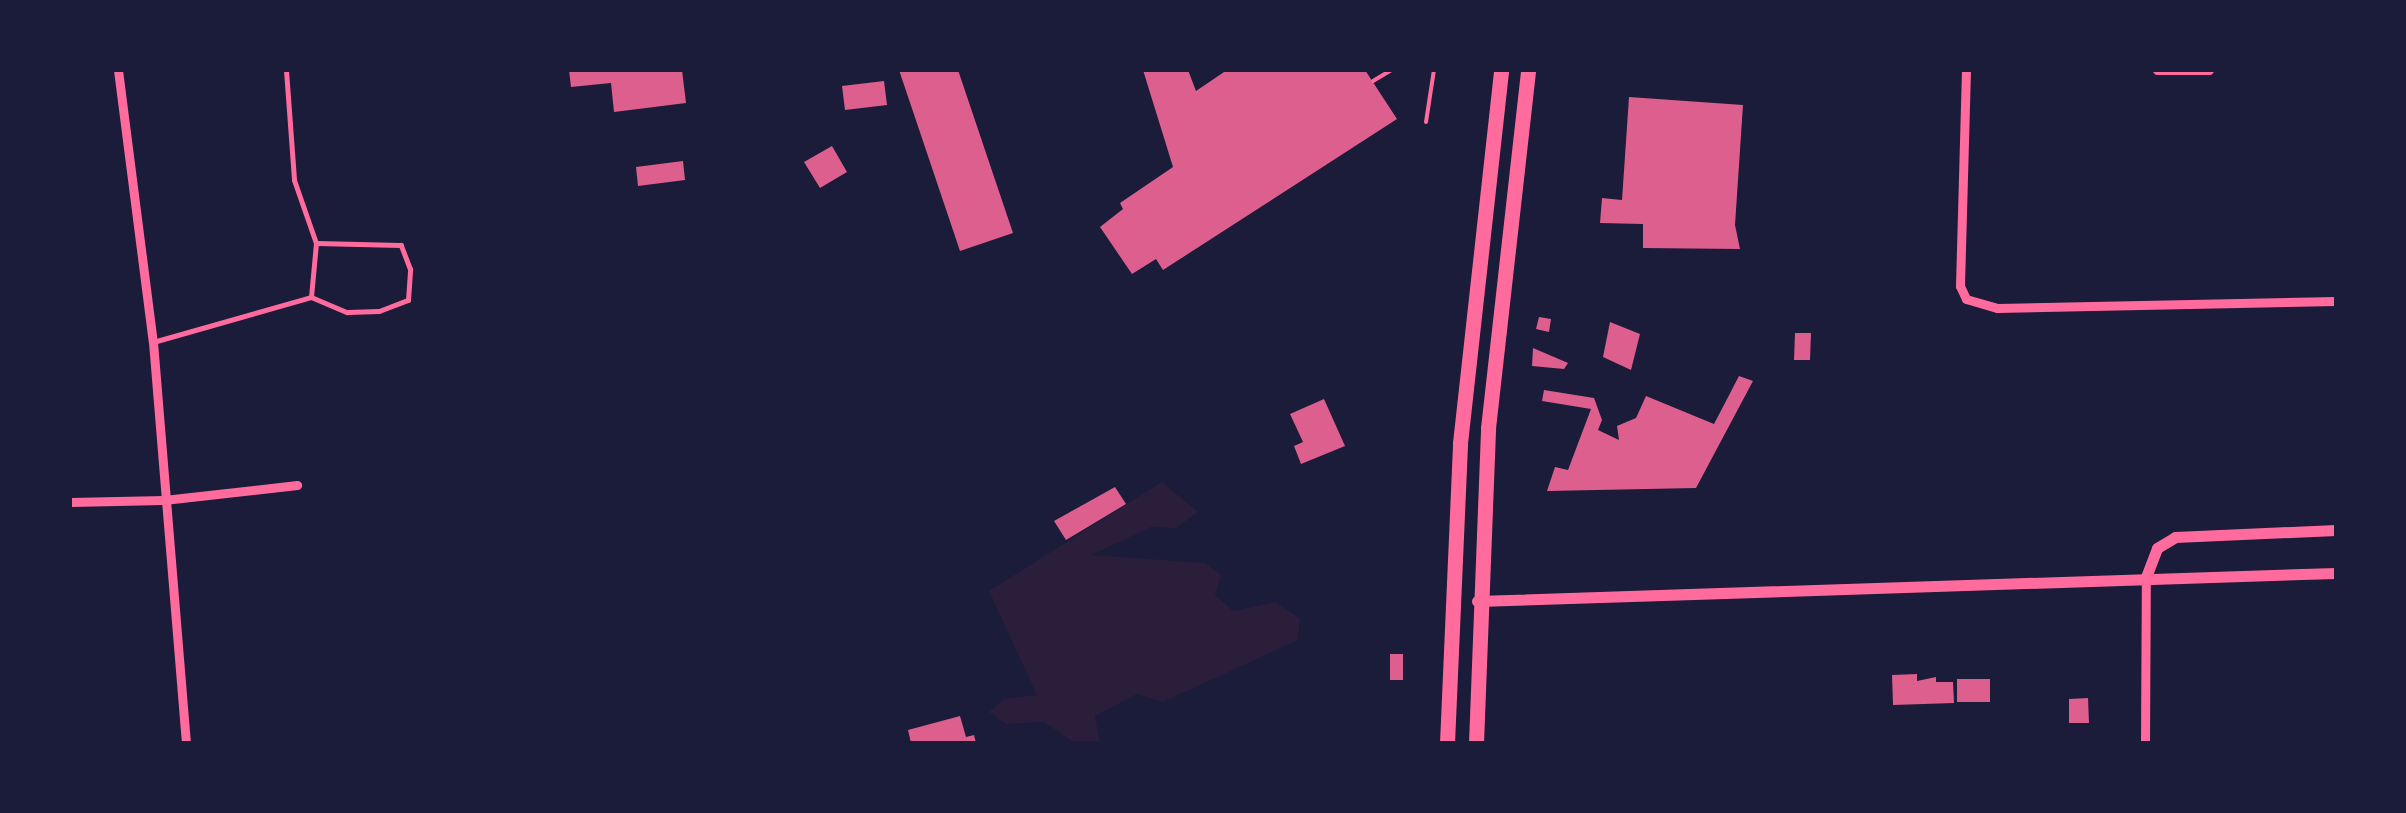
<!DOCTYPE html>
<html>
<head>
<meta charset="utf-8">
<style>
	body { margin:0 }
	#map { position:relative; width:2406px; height:813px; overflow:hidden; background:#1b1b3a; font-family:Signika,sans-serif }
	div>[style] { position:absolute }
	.green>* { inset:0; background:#2a1e3b }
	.building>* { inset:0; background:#dd5f8e }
	.path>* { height:4px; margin:-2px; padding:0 2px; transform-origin:2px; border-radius:2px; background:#ff6b9d }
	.service>* { height:5px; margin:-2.5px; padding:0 2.5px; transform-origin:2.5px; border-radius:2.5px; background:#ff6b9d }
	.minor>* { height:9px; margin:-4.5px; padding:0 4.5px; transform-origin:4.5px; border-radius:4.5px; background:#ff6b9d }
	.tertiary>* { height:11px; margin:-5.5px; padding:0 5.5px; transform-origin:5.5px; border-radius:5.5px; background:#ff6b9d }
	.trunk>* { height:15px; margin:-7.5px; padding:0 7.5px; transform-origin:7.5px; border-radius:7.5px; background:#ff6b9d }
	span { translate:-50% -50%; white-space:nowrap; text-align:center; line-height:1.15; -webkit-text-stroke:8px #1b1b3a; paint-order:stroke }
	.frame { position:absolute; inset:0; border:72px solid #1b1b3a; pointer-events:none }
</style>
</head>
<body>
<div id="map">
	<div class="green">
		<i style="clip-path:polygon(1162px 482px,1198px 512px,1176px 528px,1151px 527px,1092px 555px,1205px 563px,1221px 575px,1215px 595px,1233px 611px,1276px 602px,1300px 619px,1298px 640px,1163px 702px,1137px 694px,1095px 716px,1100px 743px,1075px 743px,1044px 722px,1006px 724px,989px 712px,1004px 699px,1037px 695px,989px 591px)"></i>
	</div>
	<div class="building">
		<i style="clip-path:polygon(569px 70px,682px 70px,686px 103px,614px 112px,611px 83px,571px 87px)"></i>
		<i style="clip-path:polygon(899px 70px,958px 70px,1013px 233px,960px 251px)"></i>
		<i style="clip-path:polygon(1143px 70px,1188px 70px,1196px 91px,1227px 70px,1365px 70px,1397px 119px,1163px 270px,1156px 259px,1132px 274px,1100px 227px,1123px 209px,1120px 203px,1173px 167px)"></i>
		<i style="clip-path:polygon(884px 81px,887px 105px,845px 110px,842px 86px)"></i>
		<i style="clip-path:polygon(1629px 97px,1743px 105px,1735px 225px,1740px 249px,1643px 248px,1643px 224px,1600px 223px,1602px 198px,1622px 200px)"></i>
		<i style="clip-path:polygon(832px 146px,847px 172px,820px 188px,804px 162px)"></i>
		<i style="clip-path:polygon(683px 161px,685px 180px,638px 186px,636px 167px)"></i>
		<i style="clip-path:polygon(1539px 317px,1551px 319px,1549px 332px,1536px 329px)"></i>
		<i style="clip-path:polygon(1610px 322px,1640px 334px,1631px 370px,1603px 357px)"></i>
		<i style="clip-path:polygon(1795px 333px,1811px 333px,1810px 360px,1794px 360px)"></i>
		<i style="clip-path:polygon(1533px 348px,1568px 363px,1564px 369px,1532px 366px)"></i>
		<i style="clip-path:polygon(1739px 376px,1753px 381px,1696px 488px,1547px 491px,1555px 467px,1568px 470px,1591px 409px,1542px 401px,1544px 390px,1594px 398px,1602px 420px,1598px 430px,1619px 440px,1617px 426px,1636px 418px,1646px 396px,1714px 424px)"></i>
		<i style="clip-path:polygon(1324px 399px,1345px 446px,1301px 464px,1294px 446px,1303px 442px,1290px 414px)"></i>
		<i style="clip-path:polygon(1115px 487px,1126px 504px,1066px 540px,1054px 521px)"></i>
		<i style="clip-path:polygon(1390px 654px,1403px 654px,1403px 680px,1390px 680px)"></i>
		<i style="clip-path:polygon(1917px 674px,1917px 681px,1936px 677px,1936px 682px,1953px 682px,1954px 703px,1893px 705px,1892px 675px)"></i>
		<i style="clip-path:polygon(1957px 679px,1990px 679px,1990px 702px,1957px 702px)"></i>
		<i style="clip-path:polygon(2088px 698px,2089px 723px,2069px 723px,2069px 699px)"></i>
		<i style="clip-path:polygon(960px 716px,966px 737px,974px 735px,976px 743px,911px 743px,908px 730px)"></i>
	</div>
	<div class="path">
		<i style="left:1373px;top:81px;width:21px;rotate:-31deg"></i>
		<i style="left:1426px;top:122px;width:53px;rotate:-81.3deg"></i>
	</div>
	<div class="service">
		<i style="left:286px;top:70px;width:110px;rotate:85.8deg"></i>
		<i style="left:294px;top:180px;width:67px;rotate:70.8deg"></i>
		<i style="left:316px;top:243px;width:54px;rotate:95.3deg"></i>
		<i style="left:311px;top:297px;width:39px;rotate:23deg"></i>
		<i style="left:347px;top:312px;width:32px;rotate:-2deg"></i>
		<i style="left:379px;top:311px;width:31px;rotate:-21deg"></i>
		<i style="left:408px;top:300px;width:31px;rotate:-86deg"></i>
		<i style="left:410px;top:269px;width:26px;rotate:-111deg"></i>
		<i style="left:401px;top:245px;width:85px;rotate:-178.7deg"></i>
		<i style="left:153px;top:342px;width:164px;rotate:-15.9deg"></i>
	</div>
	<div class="minor">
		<i style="left:118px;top:70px;width:274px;rotate:82.7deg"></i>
		<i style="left:153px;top:342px;width:402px;rotate:85.3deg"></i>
		<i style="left:1966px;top:70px;width:216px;rotate:91.6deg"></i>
		<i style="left:1960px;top:286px;width:14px;rotate:65deg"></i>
		<i style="left:1966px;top:299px;width:32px;rotate:16deg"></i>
		<i style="left:1997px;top:308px;width:339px;rotate:-1.2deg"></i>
		<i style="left:2157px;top:70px;width:52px"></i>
		<i style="left:70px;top:502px;width:94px;rotate:-1.2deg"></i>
		<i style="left:164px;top:500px;width:134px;rotate:-6.4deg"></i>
		<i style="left:2145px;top:743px;width:166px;rotate:-89.7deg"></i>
	</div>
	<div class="tertiary">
		<i style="left:2146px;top:577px;width:31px;rotate:-69deg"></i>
		<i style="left:2157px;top:548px;width:21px;rotate:-31deg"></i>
		<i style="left:2175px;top:537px;width:161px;rotate:-2.5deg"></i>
		<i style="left:1477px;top:601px;width:859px;rotate:-1.87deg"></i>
	</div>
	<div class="trunk">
		<i style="left:1447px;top:743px;width:300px;rotate:-87.5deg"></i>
		<i style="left:1460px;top:443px;width:375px;rotate:-83.7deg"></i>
		<i style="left:1476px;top:743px;width:315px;rotate:-87.8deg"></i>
		<i style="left:1488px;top:428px;width:360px;rotate:-83.6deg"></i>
	</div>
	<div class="frame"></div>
</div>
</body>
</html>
